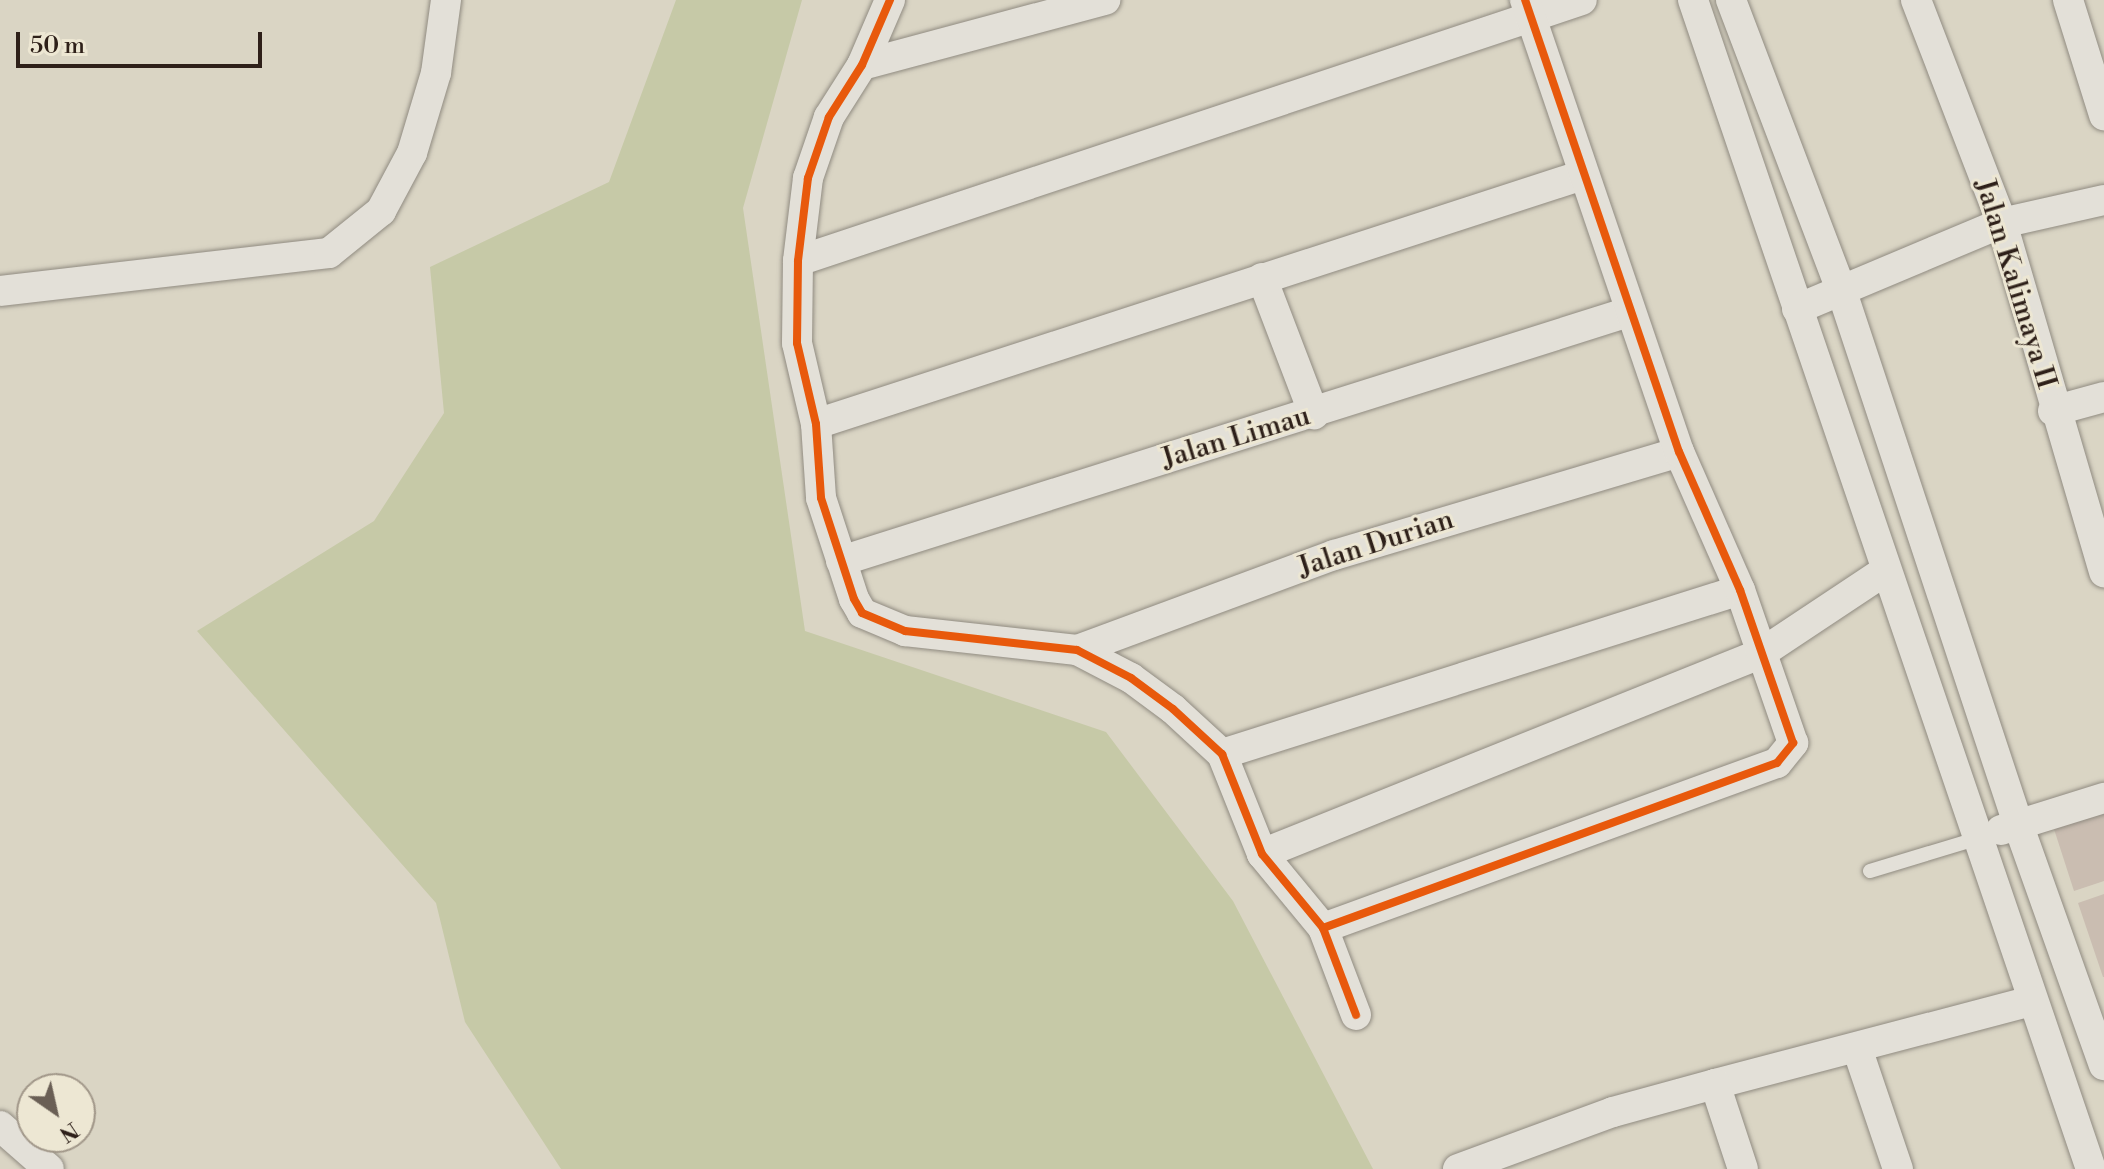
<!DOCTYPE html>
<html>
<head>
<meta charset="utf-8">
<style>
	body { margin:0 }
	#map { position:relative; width:2104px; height:1169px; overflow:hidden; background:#dad5c4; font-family:"Libre Bodoni",serif }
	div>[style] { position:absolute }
	.green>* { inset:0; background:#c6c9a7 }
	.building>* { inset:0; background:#cabdb1 }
	.roads { filter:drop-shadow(0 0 2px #908b81) drop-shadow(0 0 2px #908b81) }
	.lane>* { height:14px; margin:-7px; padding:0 7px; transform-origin:7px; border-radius:7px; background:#e3e0d8 }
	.street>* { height:30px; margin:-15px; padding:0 15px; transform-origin:15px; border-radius:15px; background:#e3e0d8 }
	.cycleway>* { height:8px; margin:-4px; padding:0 4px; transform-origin:4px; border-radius:4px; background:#e8590c }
	span { translate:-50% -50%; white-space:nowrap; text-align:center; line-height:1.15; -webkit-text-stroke:6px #ede7d3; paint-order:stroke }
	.street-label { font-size:28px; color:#2e2019 }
	.north { position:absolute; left:16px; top:1073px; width:80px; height:80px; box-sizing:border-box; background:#ede7d3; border:2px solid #a19789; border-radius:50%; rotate:146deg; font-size:22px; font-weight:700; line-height:32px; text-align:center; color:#2e2019 }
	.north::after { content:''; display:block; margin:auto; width:28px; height:36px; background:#6a5f55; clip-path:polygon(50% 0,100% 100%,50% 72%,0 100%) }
	.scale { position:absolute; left:16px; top:32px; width:246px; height:36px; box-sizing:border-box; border:4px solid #2e2019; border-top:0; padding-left:10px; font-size:24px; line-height:28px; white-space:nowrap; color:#2e2019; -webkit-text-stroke:6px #ede7d3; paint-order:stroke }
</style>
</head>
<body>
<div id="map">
	<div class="green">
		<i style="clip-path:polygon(676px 0,802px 0,743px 208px,805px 631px,1106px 732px,1233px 901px,1373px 1169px,561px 1169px,465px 1022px,436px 903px,197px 631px,374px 521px,444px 413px,430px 267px,609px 182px)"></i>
	</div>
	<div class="building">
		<i style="clip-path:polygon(2104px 810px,2104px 881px,2074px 891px,2053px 826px)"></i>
		<i style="clip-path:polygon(2104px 894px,2104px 977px,2103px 977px,2078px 903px)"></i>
	</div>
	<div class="roads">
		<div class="lane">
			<i style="left:1870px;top:871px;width:111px;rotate:-16.8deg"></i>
		</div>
		<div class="street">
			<i style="left:890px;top:0;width:71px;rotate:113.3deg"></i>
			<i style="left:862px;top:65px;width:62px;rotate:122.4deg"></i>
			<i style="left:829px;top:117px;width:65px;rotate:109deg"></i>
			<i style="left:808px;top:178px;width:84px;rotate:96.9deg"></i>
			<i style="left:798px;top:261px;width:82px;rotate:90.7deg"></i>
			<i style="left:797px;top:343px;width:83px;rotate:76.8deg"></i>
			<i style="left:816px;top:424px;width:74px;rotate:86.1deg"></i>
			<i style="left:821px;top:498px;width:106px;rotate:71.9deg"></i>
			<i style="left:854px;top:599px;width:16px;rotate:60deg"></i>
			<i style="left:862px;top:613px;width:47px;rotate:22.7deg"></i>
			<i style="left:905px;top:631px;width:173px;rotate:6.3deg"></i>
			<i style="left:1077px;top:650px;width:61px;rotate:27.4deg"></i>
			<i style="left:1131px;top:678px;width:52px;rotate:36.4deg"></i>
			<i style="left:1173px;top:709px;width:67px;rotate:42.6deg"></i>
			<i style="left:1222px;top:754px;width:108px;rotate:68.2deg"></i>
			<i style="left:1262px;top:854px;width:96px;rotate:50.5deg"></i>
			<i style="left:1323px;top:928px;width:93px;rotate:69.2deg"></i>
			<i style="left:1693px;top:0;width:1235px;rotate:71.2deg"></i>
			<i style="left:1731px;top:0;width:312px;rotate:69.2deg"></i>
			<i style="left:1842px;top:292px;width:560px;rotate:71.69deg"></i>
			<i style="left:2018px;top:824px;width:256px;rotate:70.4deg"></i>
			<i style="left:1916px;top:0;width:239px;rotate:68.9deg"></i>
			<i style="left:2002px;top:223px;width:364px;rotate:73.7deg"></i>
			<i style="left:2068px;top:0;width:121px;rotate:72.6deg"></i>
			<i style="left:862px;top:65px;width:252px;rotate:-15deg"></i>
			<i style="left:798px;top:261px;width:826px;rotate:-18.41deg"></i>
			<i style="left:1262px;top:278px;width:146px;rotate:69.1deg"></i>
			<i style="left:0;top:291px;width:331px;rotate:-6.6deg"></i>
			<i style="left:329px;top:253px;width:67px;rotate:-38.9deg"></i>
			<i style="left:381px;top:211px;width:66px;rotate:-61.9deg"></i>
			<i style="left:412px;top:153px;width:84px;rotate:-73.3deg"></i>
			<i style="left:436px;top:73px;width:74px;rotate:-82.2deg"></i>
			<i style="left:1797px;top:309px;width:222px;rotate:-22.8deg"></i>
			<i style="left:2002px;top:223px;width:105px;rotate:-12.7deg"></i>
			<i style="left:2053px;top:411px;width:53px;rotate:-15.4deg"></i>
			<i style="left:816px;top:424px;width:806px;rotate:-17.99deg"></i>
			<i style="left:841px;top:561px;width:826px;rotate:-17.54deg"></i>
			<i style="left:1077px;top:650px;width:274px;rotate:-20.3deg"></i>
			<i style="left:1334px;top:555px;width:360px;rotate:-16.6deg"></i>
			<i style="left:1222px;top:754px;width:543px;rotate:-17.57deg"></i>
			<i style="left:2001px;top:830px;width:108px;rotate:-17.3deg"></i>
			<i style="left:1262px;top:854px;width:537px;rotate:-21.88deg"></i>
			<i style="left:1760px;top:654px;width:150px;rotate:-33.6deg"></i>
			<i style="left:1323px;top:928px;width:483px;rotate:-20deg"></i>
			<i style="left:1777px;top:763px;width:26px;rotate:-51deg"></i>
			<i style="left:1793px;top:743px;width:162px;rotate:-109.1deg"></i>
			<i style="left:1740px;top:590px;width:151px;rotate:-113.8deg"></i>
			<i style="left:1679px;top:452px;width:478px;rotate:-108.8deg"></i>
			<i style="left:1857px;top:1048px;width:128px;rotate:71.3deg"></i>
			<i style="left:1715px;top:1084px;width:327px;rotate:-14.7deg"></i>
			<i style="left:0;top:1126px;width:65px;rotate:41.3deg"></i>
			<i style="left:1458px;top:1169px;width:165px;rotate:-20.2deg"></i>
			<i style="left:1613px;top:1112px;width:106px;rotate:-15.4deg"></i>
			<i style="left:1715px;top:1084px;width:89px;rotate:71.8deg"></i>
		</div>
	</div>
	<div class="cycleway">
		<i style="left:890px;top:0;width:71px;rotate:113.3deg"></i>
		<i style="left:862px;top:65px;width:62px;rotate:122.4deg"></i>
		<i style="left:829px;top:117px;width:65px;rotate:109deg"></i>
		<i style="left:808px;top:178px;width:84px;rotate:96.9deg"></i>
		<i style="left:798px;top:261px;width:82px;rotate:90.7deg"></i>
		<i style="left:797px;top:343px;width:83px;rotate:76.8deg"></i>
		<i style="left:816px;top:424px;width:74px;rotate:86.1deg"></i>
		<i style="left:821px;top:498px;width:106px;rotate:71.9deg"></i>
		<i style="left:854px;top:599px;width:16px;rotate:60deg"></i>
		<i style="left:862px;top:613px;width:47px;rotate:22.7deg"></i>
		<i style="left:905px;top:631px;width:173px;rotate:6.3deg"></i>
		<i style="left:1077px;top:650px;width:61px;rotate:27.4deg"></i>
		<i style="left:1131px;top:678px;width:52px;rotate:36.4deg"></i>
		<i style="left:1173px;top:709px;width:67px;rotate:42.6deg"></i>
		<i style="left:1222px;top:754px;width:108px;rotate:68.2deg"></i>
		<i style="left:1262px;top:854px;width:96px;rotate:50.5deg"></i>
		<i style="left:1323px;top:928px;width:93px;rotate:69.2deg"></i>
		<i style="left:1323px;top:928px;width:483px;rotate:-20deg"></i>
		<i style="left:1777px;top:763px;width:26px;rotate:-51deg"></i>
		<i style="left:1793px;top:743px;width:162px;rotate:-109.1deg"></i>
		<i style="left:1740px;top:590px;width:151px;rotate:-113.8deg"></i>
		<i style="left:1679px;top:452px;width:478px;rotate:-108.8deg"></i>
	</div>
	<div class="street-label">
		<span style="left:2015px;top:284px;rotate:73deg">Jalan Kalimaya II</span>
		<span style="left:1236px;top:438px;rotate:-17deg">Jalan Limau</span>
		<span style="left:1376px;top:544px;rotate:-18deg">Jalan Durian</span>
	</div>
	<div class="north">N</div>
	<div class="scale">50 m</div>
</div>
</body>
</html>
